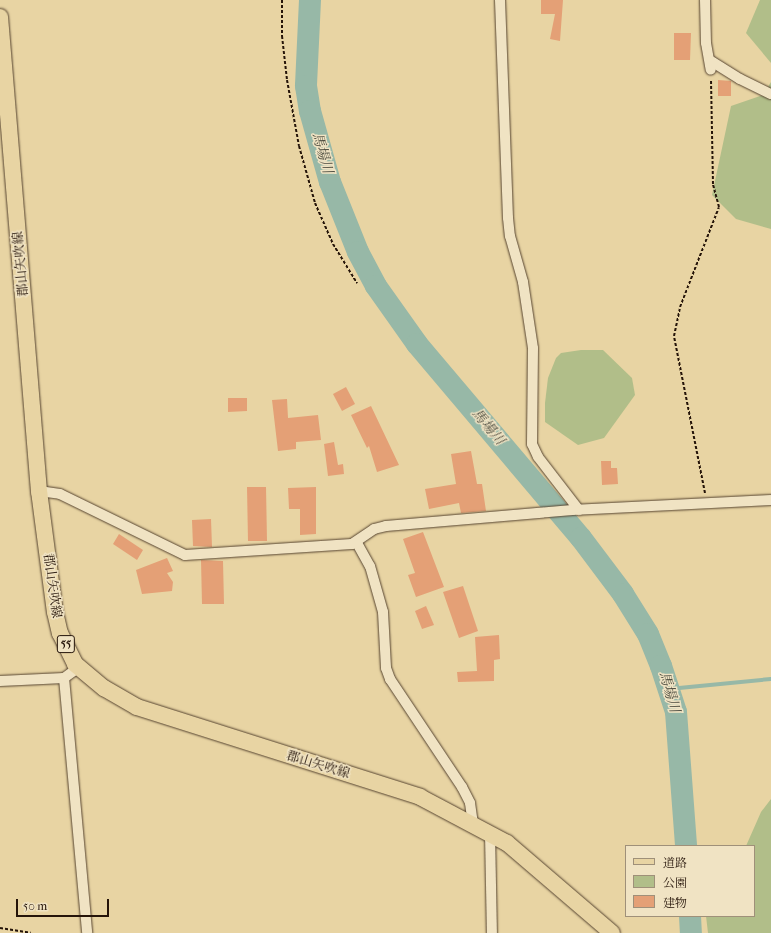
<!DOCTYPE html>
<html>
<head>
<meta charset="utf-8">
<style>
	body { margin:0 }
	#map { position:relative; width:771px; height:933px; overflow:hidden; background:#e8d4a3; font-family:"IM FELL French Canon","Noto Serif JP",serif }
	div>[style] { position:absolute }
	.green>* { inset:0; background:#b1be89 }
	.stream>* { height:3.5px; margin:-1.75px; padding:0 1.75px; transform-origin:1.75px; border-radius:1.75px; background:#97b8a7 }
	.river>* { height:22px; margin:-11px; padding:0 11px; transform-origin:11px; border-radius:11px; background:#97b8a7 }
	.building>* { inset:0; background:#e4a076 }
	.path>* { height:2px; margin-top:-1px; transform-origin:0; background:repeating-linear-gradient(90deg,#251409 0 3px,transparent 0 5px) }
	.roads { filter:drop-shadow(0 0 1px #564430) drop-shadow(0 0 1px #564430) }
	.street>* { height:10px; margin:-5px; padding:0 5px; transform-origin:5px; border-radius:5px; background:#f0e3c3 }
	.primary>* { height:16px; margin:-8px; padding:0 8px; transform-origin:8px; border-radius:8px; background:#e8d4a3 }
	span { translate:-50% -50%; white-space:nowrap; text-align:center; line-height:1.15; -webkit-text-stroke:3px #f0e3c3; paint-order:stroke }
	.shield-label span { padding:1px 3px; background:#f0e3c3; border:1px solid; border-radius:3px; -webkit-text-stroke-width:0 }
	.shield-label { font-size:12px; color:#251409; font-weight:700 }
	.street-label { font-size:13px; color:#251409 }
	.water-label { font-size:14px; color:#4d4d40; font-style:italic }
	.legend { position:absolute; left:625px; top:845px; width:130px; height:72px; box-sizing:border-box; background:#f0e3c3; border:1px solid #9f9079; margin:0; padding:5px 7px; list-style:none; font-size:12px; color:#251409 }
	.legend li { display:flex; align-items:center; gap:8px; height:20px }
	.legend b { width:20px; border:1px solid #9f9079 }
	.scale { position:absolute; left:16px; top:899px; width:93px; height:18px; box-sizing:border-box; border:2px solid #251409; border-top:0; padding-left:5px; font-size:12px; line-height:14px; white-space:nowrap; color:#251409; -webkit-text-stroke:3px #f0e3c3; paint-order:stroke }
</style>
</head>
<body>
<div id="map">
	<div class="green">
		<i style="clip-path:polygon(760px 0,771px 0,771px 63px,746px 33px)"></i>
		<i style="clip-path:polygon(771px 82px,771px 229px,736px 219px,712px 195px,731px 106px,763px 95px)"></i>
		<i style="clip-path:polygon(581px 350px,603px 350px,632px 378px,635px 395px,604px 438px,578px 445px,545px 422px,545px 403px,548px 378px,556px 358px,561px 353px)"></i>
		<i style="clip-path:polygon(771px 799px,771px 933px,708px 933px,706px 916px,754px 916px,754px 846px,746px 846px,761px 812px)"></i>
	</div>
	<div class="stream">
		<i style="left:669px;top:689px;width:102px;rotate:-5.6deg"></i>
	</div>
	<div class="river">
		<i style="left:310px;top:0;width:86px;rotate:92.7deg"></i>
		<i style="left:306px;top:86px;width:25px;rotate:81deg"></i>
		<i style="left:310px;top:111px;width:74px;rotate:74.3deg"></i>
		<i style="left:330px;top:182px;width:75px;rotate:68.2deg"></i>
		<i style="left:358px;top:252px;width:38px;rotate:62deg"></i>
		<i style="left:376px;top:286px;width:71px;rotate:54.7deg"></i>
		<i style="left:417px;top:344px;width:254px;rotate:49.8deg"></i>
		<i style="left:581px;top:538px;width:70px;rotate:53.1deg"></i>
		<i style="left:623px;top:594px;width:47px;rotate:58deg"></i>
		<i style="left:648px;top:634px;width:35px;rotate:68deg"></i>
		<i style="left:661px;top:666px;width:48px;rotate:71.9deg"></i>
		<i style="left:676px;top:712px;width:134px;rotate:85.7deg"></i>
		<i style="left:690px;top:916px;width:17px;rotate:87deg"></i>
	</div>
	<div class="building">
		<i style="clip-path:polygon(541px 0,563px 0,560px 41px,550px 39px,555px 14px,541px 14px)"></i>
		<i style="clip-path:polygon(674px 33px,691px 33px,690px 60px,674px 60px)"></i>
		<i style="clip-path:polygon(718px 80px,731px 81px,731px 96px,718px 96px)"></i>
		<i style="clip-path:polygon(346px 387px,355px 404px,342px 411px,333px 394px)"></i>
		<i style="clip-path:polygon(228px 398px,247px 398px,247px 411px,228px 412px)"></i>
		<i style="clip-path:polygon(287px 399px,288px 418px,318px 415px,321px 440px,296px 442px,296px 449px,278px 451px,272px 400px)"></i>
		<i style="clip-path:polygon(371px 406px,399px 465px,377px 472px,369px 446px,367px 448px,351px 415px)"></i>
		<i style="clip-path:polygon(334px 442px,338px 465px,343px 464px,344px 474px,328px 476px,324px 444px)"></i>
		<i style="clip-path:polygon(471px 451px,477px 484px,482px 484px,486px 511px,461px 513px,459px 503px,429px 509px,425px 489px,456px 484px,451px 454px)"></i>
		<i style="clip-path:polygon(601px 461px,611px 461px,611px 468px,617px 468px,618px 484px,602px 485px)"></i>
		<i style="clip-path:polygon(247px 487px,266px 487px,267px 541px,248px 541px)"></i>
		<i style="clip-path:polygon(316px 487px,316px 534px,300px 535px,300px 509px,289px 509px,288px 488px)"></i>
		<i style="clip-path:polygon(211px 519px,212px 547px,193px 546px,192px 520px)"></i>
		<i style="clip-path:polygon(423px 532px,444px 587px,416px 597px,408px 575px,415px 573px,403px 539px)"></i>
		<i style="clip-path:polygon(119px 534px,143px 550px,137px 560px,113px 544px)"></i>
		<i style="clip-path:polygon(167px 558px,173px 571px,167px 573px,173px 582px,172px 591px,142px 594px,136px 570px)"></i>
		<i style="clip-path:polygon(201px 560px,223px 561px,224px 604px,202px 604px)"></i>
		<i style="clip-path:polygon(463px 586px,478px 631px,459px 638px,443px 592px)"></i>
		<i style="clip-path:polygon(426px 606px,434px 625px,422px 629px,415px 611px)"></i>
		<i style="clip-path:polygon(499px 635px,500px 659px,494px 660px,494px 681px,458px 682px,457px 672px,477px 671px,475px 637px)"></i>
	</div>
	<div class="path">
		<i style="left:282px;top:0;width:36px;rotate:90deg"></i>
		<i style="left:282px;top:36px;width:44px;rotate:83.5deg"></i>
		<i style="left:287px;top:80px;width:67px;rotate:79.7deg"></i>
		<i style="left:299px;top:146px;width:59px;rotate:74.3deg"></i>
		<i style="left:315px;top:203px;width:45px;rotate:66.3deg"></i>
		<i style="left:333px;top:244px;width:46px;rotate:58.4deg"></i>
		<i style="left:705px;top:493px;width:160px;rotate:-101.2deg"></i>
		<i style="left:674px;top:336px;width:30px;rotate:-78deg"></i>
		<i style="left:680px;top:307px;width:107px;rotate:-68.7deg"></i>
		<i style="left:719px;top:207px;width:24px;rotate:-105deg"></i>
		<i style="left:713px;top:184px;width:103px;rotate:-91.1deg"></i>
		<i style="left:0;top:928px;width:31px;rotate:9deg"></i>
	</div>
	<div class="roads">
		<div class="street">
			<i style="left:500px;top:0;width:218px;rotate:87.9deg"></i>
			<i style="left:508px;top:218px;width:18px;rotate:84deg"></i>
			<i style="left:510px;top:236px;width:48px;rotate:74.2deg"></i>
			<i style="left:523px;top:282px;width:67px;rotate:81.4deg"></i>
			<i style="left:533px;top:348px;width:96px;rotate:90.6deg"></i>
			<i style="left:532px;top:444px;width:14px;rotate:65deg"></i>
			<i style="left:538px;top:457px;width:67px;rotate:52.3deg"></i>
			<i style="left:705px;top:0;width:43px;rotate:88.7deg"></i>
			<i style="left:706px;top:43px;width:27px;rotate:80deg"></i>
			<i style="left:711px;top:61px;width:34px;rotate:32deg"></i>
			<i style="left:740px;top:79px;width:34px;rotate:26deg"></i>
			<i style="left:39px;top:491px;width:21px;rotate:8deg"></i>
			<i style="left:60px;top:494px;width:139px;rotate:26deg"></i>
			<i style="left:185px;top:555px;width:167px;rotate:-3.8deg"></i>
			<i style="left:352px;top:544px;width:27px;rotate:-34deg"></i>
			<i style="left:374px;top:529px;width:12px;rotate:-14deg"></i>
			<i style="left:386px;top:526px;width:187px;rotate:-4.9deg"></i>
			<i style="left:572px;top:510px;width:199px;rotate:-2.9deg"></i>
			<i style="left:357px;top:543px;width:26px;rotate:61deg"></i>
			<i style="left:370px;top:566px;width:48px;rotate:74.2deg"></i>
			<i style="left:383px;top:612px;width:56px;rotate:86.9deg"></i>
			<i style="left:386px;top:668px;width:12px;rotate:70deg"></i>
			<i style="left:390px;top:679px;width:130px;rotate:56.3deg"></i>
			<i style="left:462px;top:787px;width:18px;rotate:63deg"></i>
			<i style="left:470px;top:803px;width:21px;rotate:82deg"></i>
			<i style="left:64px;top:678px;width:256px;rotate:84.8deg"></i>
			<i style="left:0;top:681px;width:64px;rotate:-2.7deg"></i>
			<i style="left:64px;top:678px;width:19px;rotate:-36deg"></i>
			<i style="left:490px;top:833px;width:100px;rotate:88.9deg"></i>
		</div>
		<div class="primary">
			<i style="left:0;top:17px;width:476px;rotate:85.3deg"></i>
			<i style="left:39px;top:491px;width:122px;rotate:82.5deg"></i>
			<i style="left:55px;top:612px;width:22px;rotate:77deg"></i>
			<i style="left:60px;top:633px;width:34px;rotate:64deg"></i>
			<i style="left:75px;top:664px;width:38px;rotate:40deg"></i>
			<i style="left:104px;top:688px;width:38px;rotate:30deg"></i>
			<i style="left:137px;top:707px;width:297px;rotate:17.6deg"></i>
			<i style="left:420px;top:797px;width:98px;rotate:27.9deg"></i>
			<i style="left:507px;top:843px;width:138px;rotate:40.6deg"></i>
		</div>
	</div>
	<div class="shield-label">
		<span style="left:66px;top:644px">55</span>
	</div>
	<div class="street-label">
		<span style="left:21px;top:264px;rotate:-95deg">郡山矢吹線</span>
		<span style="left:52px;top:586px;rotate:82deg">郡山矢吹線</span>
		<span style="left:318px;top:765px;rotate:17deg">郡山矢吹線</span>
	</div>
	<div class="water-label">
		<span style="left:322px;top:153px;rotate:74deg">馬場川</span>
		<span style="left:488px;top:427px;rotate:50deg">馬場川</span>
		<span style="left:669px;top:692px;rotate:74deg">馬場川</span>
	</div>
	<ul class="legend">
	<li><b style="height:5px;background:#e8d4a3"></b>道路</li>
	<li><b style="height:11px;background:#b1be89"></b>公園</li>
	<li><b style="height:11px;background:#e4a076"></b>建物</li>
	</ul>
	<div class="scale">50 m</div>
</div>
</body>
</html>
